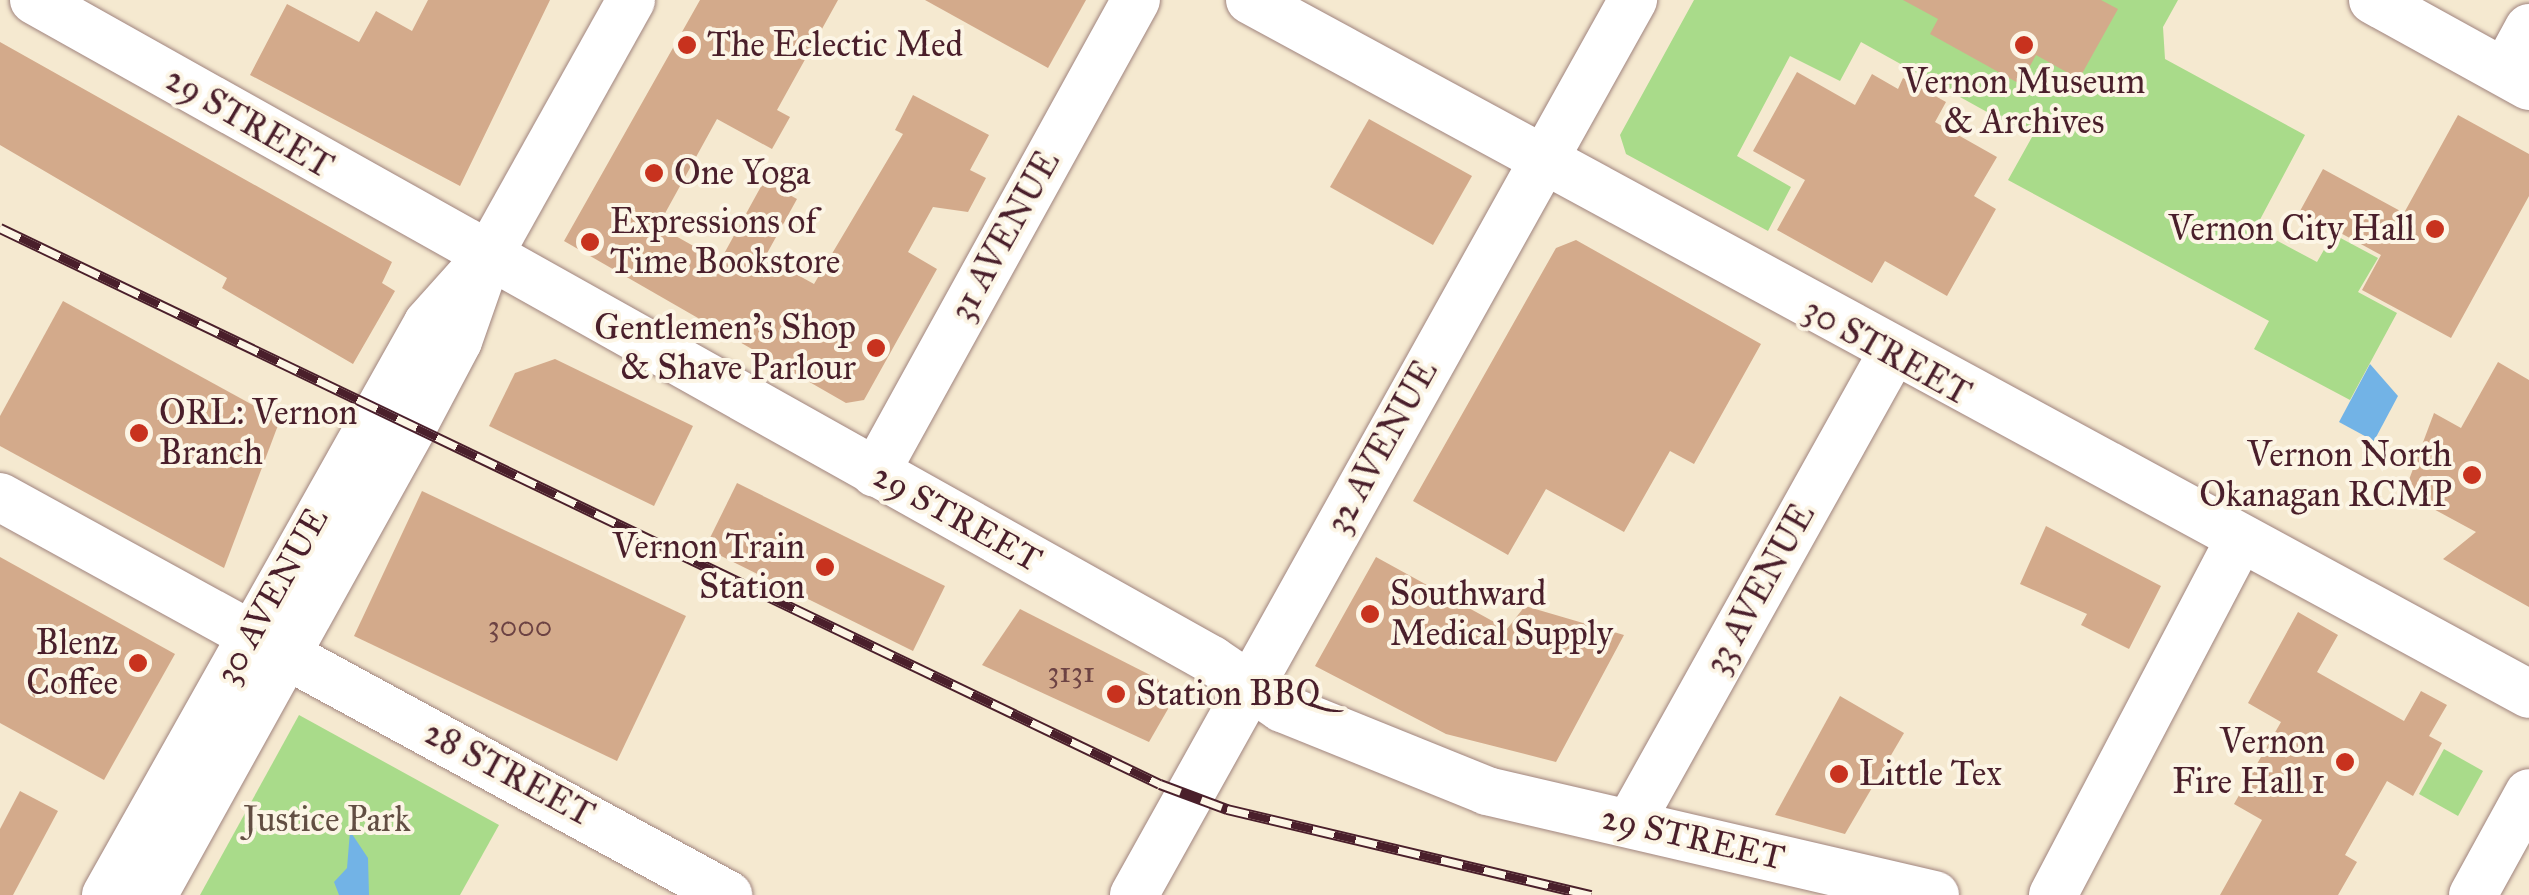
<!DOCTYPE html>
<html>
<head>
<meta charset="utf-8">
<style>
	body { margin:0 }
	#map { position:relative; width:2529px; height:895px; overflow:hidden; background:#f5e9d0; font-family:"IM FELL Great Primer",serif }
	div>[style] { position:absolute }
	.green>* { inset:0; background:#a9db8a }
	.water>* { inset:0; background:#72b3e6 }
	.building>* { inset:0; background:#d3aa8b }
	.roads { filter:drop-shadow(0 0 2px #a0847e) drop-shadow(0 0 2px #a0847e) }
	.minor>* { height:48px; margin:-24px; padding:0 24px; transform-origin:24px; border-radius:24px; background:#fff }
	.rail>* { height:11px; margin-top:-5.5px; transform-origin:0; background:repeating-linear-gradient(90deg,#fcf5e5 0 22px,#4a1f2b 0 44px); box-sizing:border-box; border-block:2px solid #4a1f2b }
	.dots>* { width:28px; height:28px; translate:-50% -50%; box-sizing:border-box; border:5px solid #fcf5e5; border-radius:50% }
	span { translate:-50% -50%; white-space:nowrap; text-align:center; line-height:1.15; -webkit-text-stroke:8px #fcf5e5; paint-order:stroke }
	.number-label { font-size:30px; color:#6c4243 }
	.number-label span { -webkit-text-stroke-width:0 }
	.poi-label { font-size:35px; color:#4a1f2b }
	.left { translate:0 -50%; text-align:left }
	.right { translate:-100% -50%; text-align:right }
	.street-label { font-size:35px; color:#4a1f2b }
	.park-label { font-size:35px; color:#624e43 }
</style>
</head>
<body>
<div id="map">
	<div class="green">
		<i style="clip-path:polygon(1694px 0,2178px 0,2163px 27px,2165px 59px,2305px 135px,2255px 229px,2317px 262px,2333px 234px,2378px 258px,2358px 292px,2397px 313px,2350px 400px,2254px 349px,2269px 321px,2008px 180px,2032px 137px,1861px 42px,1840px 81px,1790px 56px,1737px 156px,1791px 187px,1768px 231px,1626px 154px,1620px 135px)"></i>
		<i style="clip-path:polygon(299px 715px,499px 825px,460px 895px,200px 895px)"></i>
		<i style="clip-path:polygon(2444px 749px,2483px 771px,2458px 816px,2419px 794px)"></i>
	</div>
	<div class="water">
		<i style="clip-path:polygon(2370px 364px,2398px 396px,2374px 441px,2339px 422px)"></i>
		<i style="clip-path:polygon(350px 831px,368px 858px,369px 895px,339px 895px,334px 882px,347px 868px)"></i>
	</div>
	<div class="building">
		<i style="clip-path:polygon(428px 0,550px 0,460px 186px,250px 75px,287px 4px,359px 42px,376px 11px,412px 31px)"></i>
		<i style="clip-path:polygon(700px 0,838px 0,777px 110px,790px 117px,772px 149px,717px 119px,658px 226px,720px 261px,764px 181px,797px 199px,765px 257px,814px 284px,903px 134px,895px 130px,913px 95px,989px 135px,970px 170px,986px 178px,968px 212px,933px 207px,908px 252px,937px 269px,864px 400px,846px 403px,564px 241px)"></i>
		<i style="clip-path:polygon(925px 0,1086px 0,1048px 68px)"></i>
		<i style="clip-path:polygon(1903px 0,2101px 0,2118px 9px,2079px 79px,2036px 55px,2020px 84px,1930px 34px,1938px 19px)"></i>
		<i style="clip-path:polygon(0 42px,392px 262px,382px 283px,395px 291px,353px 364px,222px 288px,227px 278px,0 145px)"></i>
		<i style="clip-path:polygon(1797px 72px,1855px 105px,1872px 74px,1898px 89px,1903px 78px,1946px 102px,1935px 122px,1997px 157px,1974px 196px,1996px 209px,1947px 296px,1885px 261px,1872px 283px,1777px 230px,1805px 180px,1753px 151px)"></i>
		<i style="clip-path:polygon(2458px 115px,2529px 154px,2529px 196px,2451px 338px,2362px 290px,2381px 255px,2300px 211px,2323px 169px,2404px 213px)"></i>
		<i style="clip-path:polygon(1369px 119px,1472px 176px,1433px 245px,1330px 187px)"></i>
		<i style="clip-path:polygon(1576px 240px,1761px 344px,1694px 464px,1670px 451px,1624px 532px,1546px 489px,1508px 555px,1413px 501px,1556px 248px)"></i>
		<i style="clip-path:polygon(63px 301px,280px 420px,224px 568px,0 446px,0 416px)"></i>
		<i style="clip-path:polygon(555px 359px,693px 426px,654px 506px,489px 426px,515px 373px)"></i>
		<i style="clip-path:polygon(2498px 362px,2529px 380px,2529px 607px,2443px 559px,2476px 532px,2404px 493px,2434px 413px,2461px 428px)"></i>
		<i style="clip-path:polygon(737px 483px,945px 586px,913px 651px,705px 548px)"></i>
		<i style="clip-path:polygon(422px 491px,686px 616px,617px 761px,354px 636px)"></i>
		<i style="clip-path:polygon(2046px 526px,2161px 586px,2129px 649px,2081px 625px,2087px 614px,2020px 584px)"></i>
		<i style="clip-path:polygon(0 557px,175px 654px,104px 780px,0 723px)"></i>
		<i style="clip-path:polygon(1376px 557px,1507px 629px,1525px 606px,1624px 635px,1556px 762px,1446px 734px,1315px 666px)"></i>
		<i style="clip-path:polygon(1020px 609px,1158px 679px,1168px 709px,1149px 742px,982px 665px)"></i>
		<i style="clip-path:polygon(2298px 612px,2338px 635px,2317px 672px,2404px 721px,2421px 691px,2447px 705px,2429px 736px,2442px 743px,2413px 796px,2387px 781px,2345px 855px,2357px 862px,2338px 895px,2220px 895px,2262px 820px,2234px 804px,2281px 722px,2248px 703px)"></i>
		<i style="clip-path:polygon(1840px 696px,1904px 733px,1845px 834px,1775px 815px)"></i>
		<i style="clip-path:polygon(20px 791px,58px 811px,13px 895px,0 895px,0 829px)"></i>
	</div>
	<div class="roads">
		<div class="minor">
			<i style="left:34px;top:0;width:1350px;rotate:29.26deg"></i>
			<i style="left:1212px;top:660px;width:85px;rotate:34.4deg"></i>
			<i style="left:1282px;top:708px;width:221px;rotate:22deg"></i>
			<i style="left:1487px;top:791px;width:460px;rotate:13.1deg"></i>
			<i style="left:1250px;top:0;width:1455px;rotate:28.48deg"></i>
			<i style="left:2373px;top:0;width:178px;rotate:28.9deg"></i>
			<i style="left:2505px;top:72px;width:50px;rotate:-61.4deg"></i>
			<i style="left:875px;top:473px;width:540px;rotate:-61.11deg"></i>
			<i style="left:0;top:497px;width:284px;rotate:28.8deg"></i>
			<i style="left:288px;top:656px;width:501px;rotate:28.51deg"></i>
			<i style="left:1630px;top:823px;width:536px;rotate:-60.85deg"></i>
			<i style="left:106px;top:895px;width:656px;rotate:-60.62deg"></i>
			<i style="left:428px;top:323px;width:64px;rotate:-48.1deg"></i>
			<i style="left:153px;top:895px;width:534px;rotate:-60.99deg"></i>
			<i style="left:412px;top:428px;width:98px;rotate:-62.1deg"></i>
			<i style="left:458px;top:341px;width:88px;rotate:-70.7deg"></i>
			<i style="left:487px;top:258px;width:295px;rotate:-60.8deg"></i>
			<i style="left:1134px;top:895px;width:1025px;rotate:-60.86deg"></i>
			<i style="left:2053px;top:895px;width:401px;rotate:-62.3deg"></i>
			<i style="left:2473px;top:895px;width:116px;rotate:-61.2deg"></i>
		</div>
	</div>
	<div class="rail">
		<i style="left:0;top:228px;width:1286px;rotate:25.61deg"></i>
		<i style="left:1160px;top:784px;width:72px;rotate:20.5deg"></i>
		<i style="left:1227px;top:809px;width:374px;rotate:13.3deg"></i>
	</div>
	<div class="dots">
		<i style="left:687px;top:45px;background:#c8321e"></i>
		<i style="left:2024px;top:45px;background:#c8321e"></i>
		<i style="left:654px;top:173px;background:#c8321e"></i>
		<i style="left:2435px;top:229px;background:#c8321e"></i>
		<i style="left:590px;top:242px;background:#c8321e"></i>
		<i style="left:876px;top:348px;background:#c8321e"></i>
		<i style="left:139px;top:433px;background:#c8321e"></i>
		<i style="left:2472px;top:475px;background:#c8321e"></i>
		<i style="left:825px;top:567px;background:#c8321e"></i>
		<i style="left:1370px;top:614px;background:#c8321e"></i>
		<i style="left:138px;top:663px;background:#c8321e"></i>
		<i style="left:1116px;top:694px;background:#c8321e"></i>
		<i style="left:2345px;top:762px;background:#c8321e"></i>
		<i style="left:1839px;top:774px;background:#c8321e"></i>
	</div>
	<div class="number-label">
		<span style="left:520px;top:626px">3000</span>
		<span style="left:1071px;top:672px">3131</span>
	</div>
	<div class="poi-label">
		<span class="left" style="left:707px;top:45px">The Eclectic Med</span>
		<span style="left:2024px;top:102px">Vernon Museum<br>&amp; Archives</span>
		<span class="left" style="left:674px;top:173px">One Yoga</span>
		<span class="left" style="left:610px;top:242px">Expressions of<br>Time Bookstore</span>
		<span class="right" style="left:2415px;top:229px">Vernon City Hall</span>
		<span class="right" style="left:856px;top:348px">Gentlemen's Shop<br>&amp; Shave Parlour</span>
		<span class="left" style="left:159px;top:433px">ORL: Vernon<br>Branch</span>
		<span class="right" style="left:2452px;top:475px">Vernon North<br>Okanagan RCMP</span>
		<span class="right" style="left:805px;top:567px">Vernon Train<br>Station</span>
		<span class="left" style="left:1390px;top:614px">Southward<br>Medical Supply</span>
		<span class="right" style="left:118px;top:663px">Blenz<br>Coffee</span>
		<span class="left" style="left:1136px;top:694px">Station BBQ</span>
		<span class="right" style="left:2325px;top:762px">Vernon<br>Fire Hall 1</span>
		<span class="left" style="left:1859px;top:774px">Little Tex</span>
	</div>
	<div class="street-label">
		<span style="left:249px;top:123px;rotate:30deg">29 STREET</span>
		<span style="left:1005px;top:236px;rotate:-61deg">31 AVENUE</span>
		<span style="left:1887px;top:352px;rotate:29deg">30 STREET</span>
		<span style="left:1382px;top:447px;rotate:-61deg">32 AVENUE</span>
		<span style="left:957px;top:518px;rotate:29deg">29 STREET</span>
		<span style="left:1760px;top:589px;rotate:-61deg">33 AVENUE</span>
		<span style="left:272px;top:596px;rotate:-61deg">30 AVENUE</span>
		<span style="left:509px;top:774px;rotate:28deg">28 STREET</span>
		<span style="left:1693px;top:838px;rotate:13deg">29 STREET</span>
	</div>
	<div class="park-label">
		<span style="left:327px;top:820px">Justice Park</span>
	</div>
</div>
</body>
</html>
